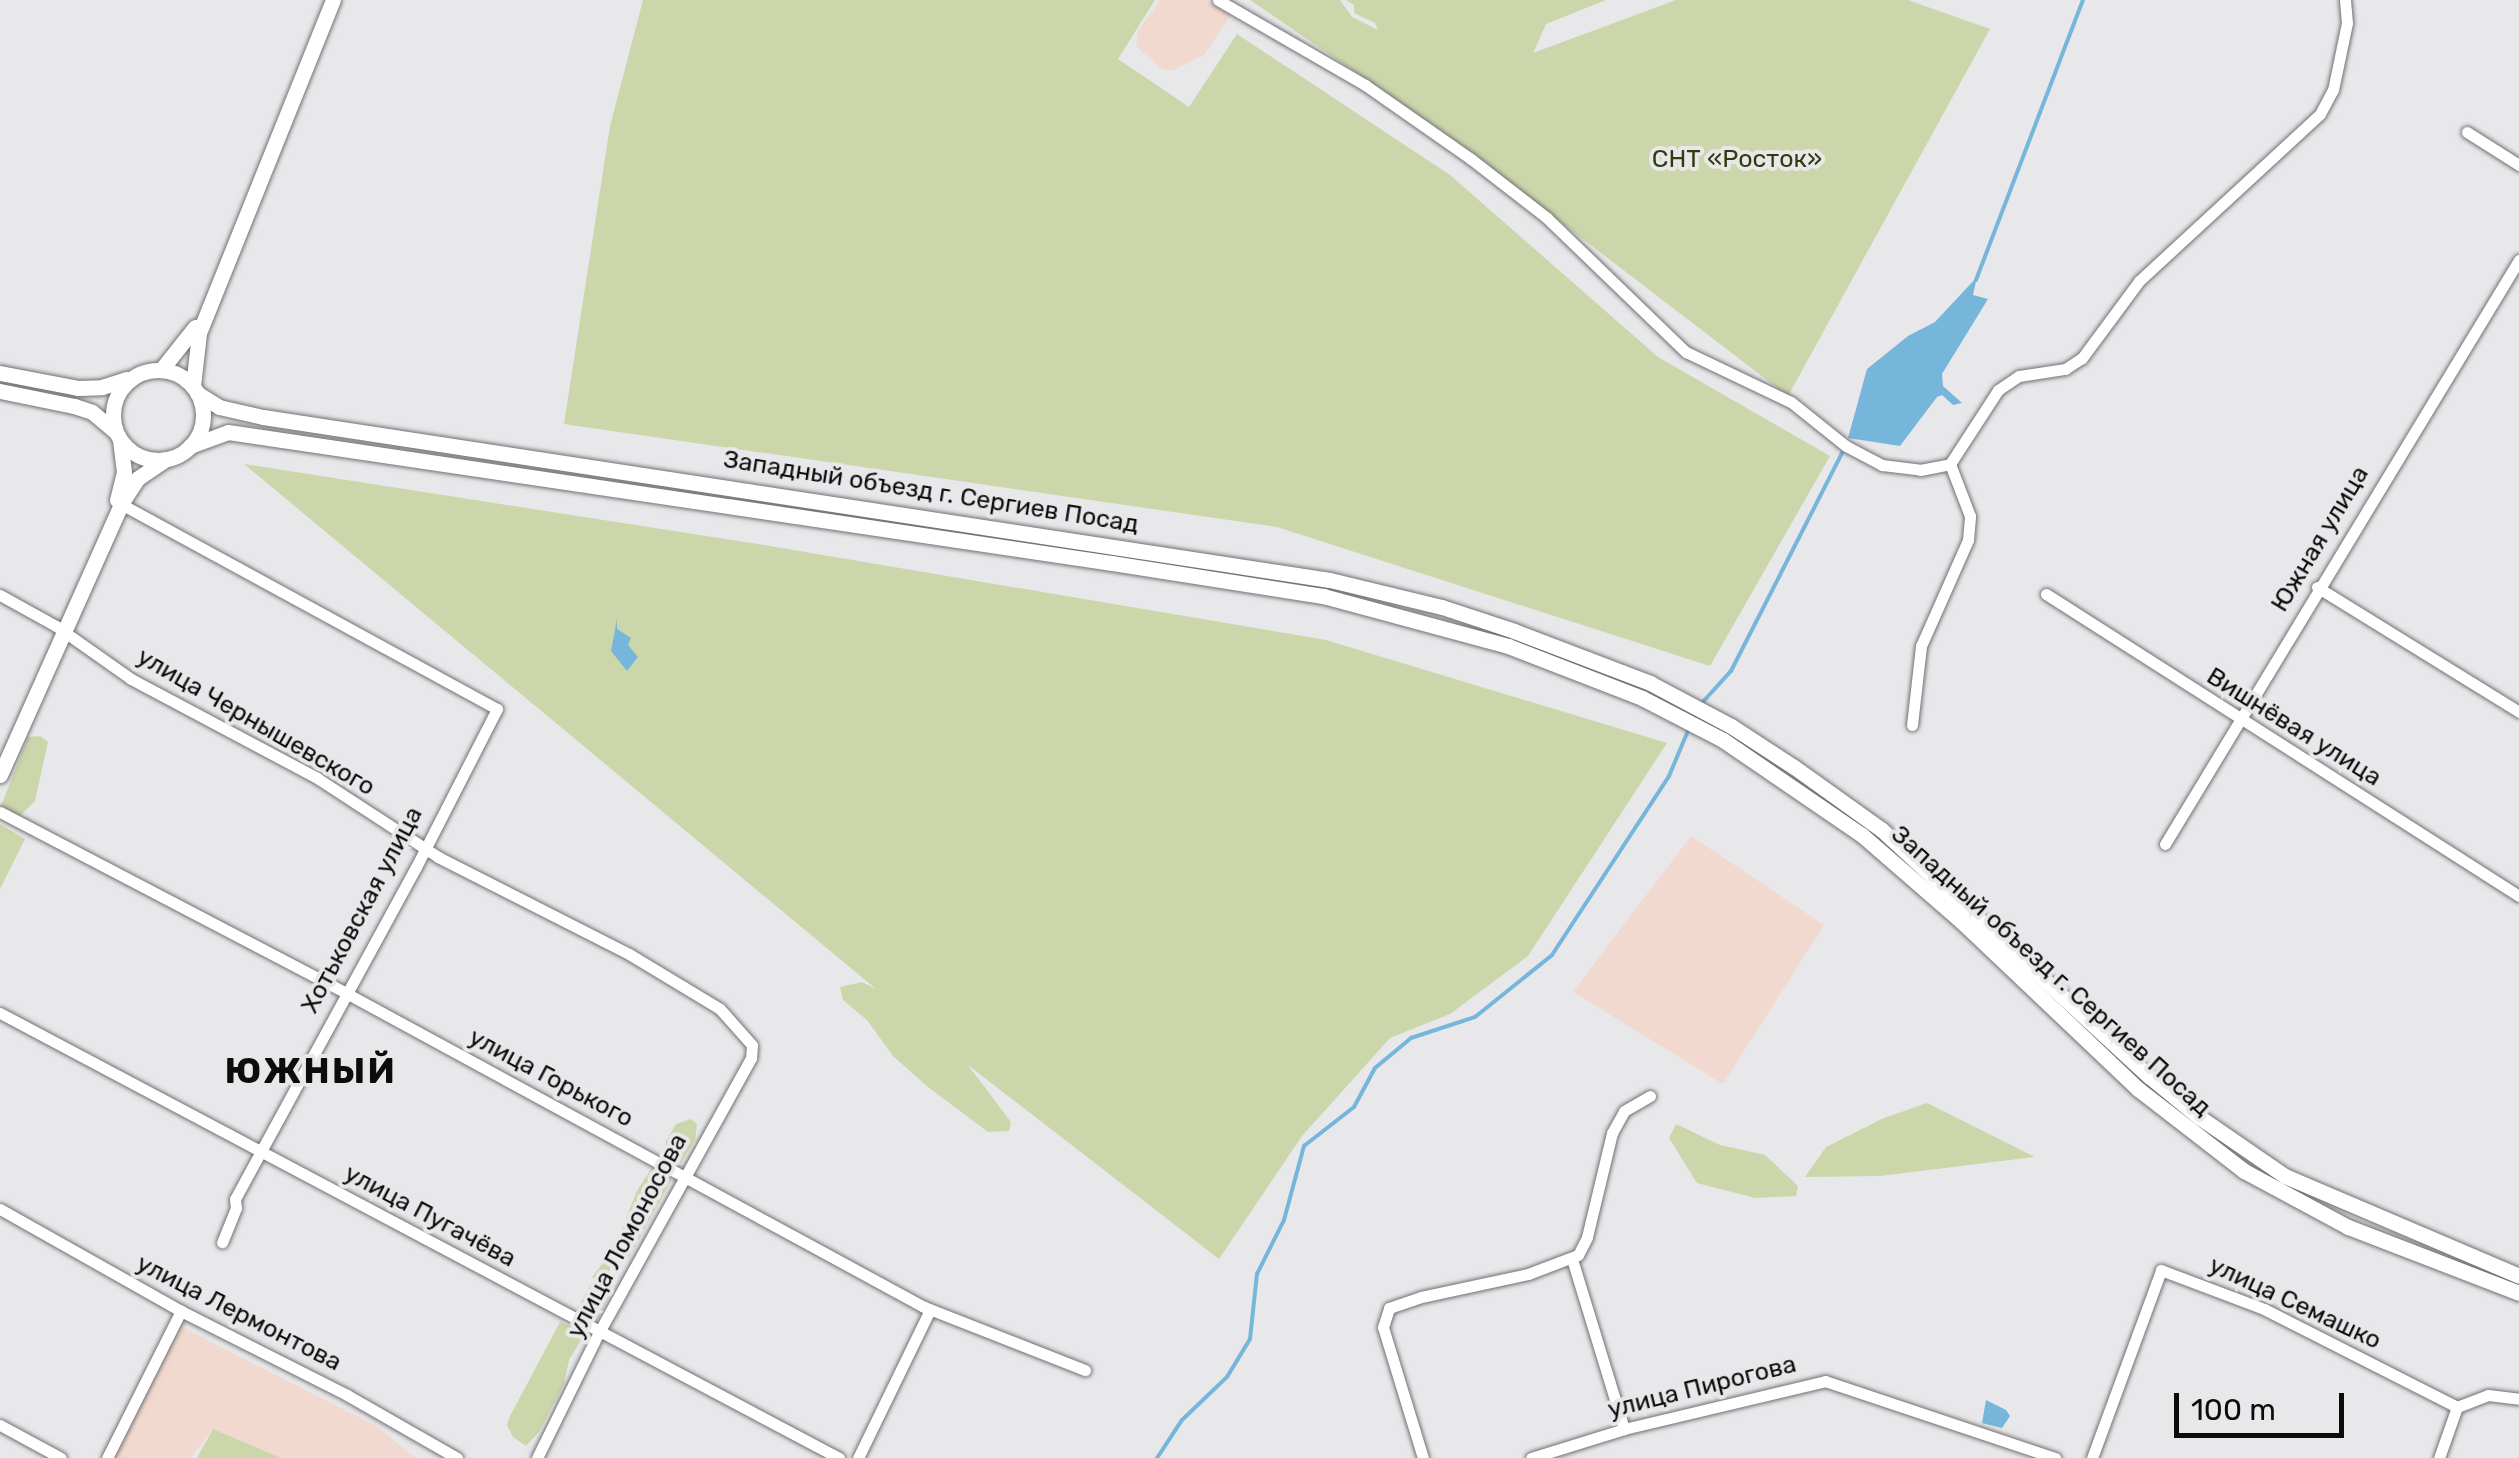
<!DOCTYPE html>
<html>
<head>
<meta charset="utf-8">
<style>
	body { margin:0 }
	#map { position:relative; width:2519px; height:1458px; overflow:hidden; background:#e8e8eb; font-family:Rubik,sans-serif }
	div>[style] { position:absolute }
	.industrial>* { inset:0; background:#f1d9cf }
	.green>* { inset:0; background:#cbd6aa }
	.water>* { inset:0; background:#77b6db }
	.stream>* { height:4px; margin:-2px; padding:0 2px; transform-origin:2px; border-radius:2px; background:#77b6db }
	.roads { filter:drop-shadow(0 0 2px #717174) drop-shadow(0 0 2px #717174) }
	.minor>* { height:11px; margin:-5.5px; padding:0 5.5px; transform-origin:5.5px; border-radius:5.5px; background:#fff }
	.major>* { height:15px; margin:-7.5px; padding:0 7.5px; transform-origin:7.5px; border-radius:7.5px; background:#fff }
	.major>.ring { margin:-7.5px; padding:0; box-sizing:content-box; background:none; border:15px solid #fff; border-radius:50% }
	span { translate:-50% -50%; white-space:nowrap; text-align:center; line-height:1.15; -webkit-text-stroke:8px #e8e8eb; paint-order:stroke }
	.park-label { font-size:25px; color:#333b0c }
	.street-label { font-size:25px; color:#0c0c0d }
	.district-label { font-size:35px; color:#0c0c0d; font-weight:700; letter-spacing:2.5px }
	.scale { position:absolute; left:2174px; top:1393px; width:170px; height:45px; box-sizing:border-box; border:5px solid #0c0c0d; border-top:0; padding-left:12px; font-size:30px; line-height:35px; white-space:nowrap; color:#0c0c0d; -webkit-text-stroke:8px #e8e8eb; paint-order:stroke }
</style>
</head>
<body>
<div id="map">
	<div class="industrial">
		<i style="clip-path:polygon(1160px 0,1206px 0,1231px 15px,1204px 55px,1172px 71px,1160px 68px,1136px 46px,1138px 31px)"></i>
		<i style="clip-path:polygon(1691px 836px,1824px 925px,1723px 1084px,1573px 992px)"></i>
		<i style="clip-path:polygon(178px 1325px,376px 1426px,416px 1458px,281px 1458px,213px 1429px,190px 1458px,110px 1458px)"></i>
	</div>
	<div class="green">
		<i style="clip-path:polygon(643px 0,1155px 0,1118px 59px,1189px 107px,1237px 34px,1450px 175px,1658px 357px,1830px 456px,1710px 666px,1277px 527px,564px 424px,610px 126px)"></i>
		<i style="clip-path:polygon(1250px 0,1340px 0,1352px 17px,1378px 30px,1375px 23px,1354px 13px,1354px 5px,1346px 0,1606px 0,1546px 24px,1533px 53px,1676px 0,1908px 0,1990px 29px,1788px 396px,1439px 129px)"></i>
		<i style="clip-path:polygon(244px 464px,764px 545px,1326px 640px,1667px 743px,1528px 956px,1450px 1014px,1390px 1038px,1302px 1136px,1219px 1259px,968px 1065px,1011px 1122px,1009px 1131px,988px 1132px,928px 1087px,893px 1056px,867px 1020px,843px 1000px,840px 987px,862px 982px,876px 989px)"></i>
		<i style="clip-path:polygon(40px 736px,48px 742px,35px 801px,20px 816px,1px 806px,28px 737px)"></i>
		<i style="clip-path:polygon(0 824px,25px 839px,0 889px)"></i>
		<i style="clip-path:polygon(1927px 1103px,2035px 1157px,1880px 1176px,1805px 1177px,1826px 1147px,1884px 1118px)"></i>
		<i style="clip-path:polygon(691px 1119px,697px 1124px,695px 1140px,681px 1163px,673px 1162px,665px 1156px,666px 1141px,676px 1124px)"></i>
		<i style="clip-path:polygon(1676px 1124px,1720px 1145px,1765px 1155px,1798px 1186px,1796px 1196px,1755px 1198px,1697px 1183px,1669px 1138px)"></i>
		<i style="clip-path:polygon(653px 1166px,670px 1175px,671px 1181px,629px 1257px,617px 1258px,610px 1267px,609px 1285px,597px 1280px,592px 1277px,614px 1249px,637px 1191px)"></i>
		<i style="clip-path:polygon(591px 1284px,610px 1294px,596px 1322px,576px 1311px)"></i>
		<i style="clip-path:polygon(560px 1322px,580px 1330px,583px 1337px,569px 1360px,564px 1384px,539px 1432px,526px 1446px,513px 1437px,507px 1425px,510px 1416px)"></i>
		<i style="clip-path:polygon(213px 1429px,281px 1458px,197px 1458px)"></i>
	</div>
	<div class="water">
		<i style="clip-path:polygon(1977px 277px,1973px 295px,1988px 299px,1942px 374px,1943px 386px,1962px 403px,1953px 405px,1942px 395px,1937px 397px,1900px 446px,1848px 438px,1867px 369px,1908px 336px,1935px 322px)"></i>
		<i style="clip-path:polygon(617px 619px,617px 629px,631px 638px,628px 645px,638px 657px,627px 671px,611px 651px)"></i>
		<i style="clip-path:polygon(1986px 1400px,2006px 1410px,2010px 1416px,2002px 1428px,1982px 1423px)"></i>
	</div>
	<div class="stream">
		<i style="left:1976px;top:280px;width:300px;rotate:-69.1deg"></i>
		<i style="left:1701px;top:704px;width:45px;rotate:-47.7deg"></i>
		<i style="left:1731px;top:671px;width:245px;rotate:-63deg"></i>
		<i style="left:1157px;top:1458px;width:45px;rotate:-56.7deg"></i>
		<i style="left:1182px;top:1420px;width:62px;rotate:-43.7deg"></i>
		<i style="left:1227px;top:1377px;width:44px;rotate:-58.8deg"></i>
		<i style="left:1250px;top:1339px;width:65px;rotate:-83.9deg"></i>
		<i style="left:1257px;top:1274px;width:60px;rotate:-63.4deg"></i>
		<i style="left:1284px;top:1220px;width:77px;rotate:-74.9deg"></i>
		<i style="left:1304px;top:1146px;width:63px;rotate:-38deg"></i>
		<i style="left:1354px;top:1107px;width:44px;rotate:-61.7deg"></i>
		<i style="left:1375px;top:1068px;width:47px;rotate:-39.8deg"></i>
		<i style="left:1411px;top:1038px;width:67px;rotate:-18.2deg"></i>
		<i style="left:1475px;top:1017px;width:99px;rotate:-38.8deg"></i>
		<i style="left:1552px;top:955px;width:214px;rotate:-56.8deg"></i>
		<i style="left:1669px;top:776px;width:54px;rotate:-67.2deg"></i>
	</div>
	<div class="roads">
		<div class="minor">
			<i style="left:1218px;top:0;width:170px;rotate:30deg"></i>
			<i style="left:1365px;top:85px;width:129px;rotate:34.9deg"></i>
			<i style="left:1471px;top:159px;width:96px;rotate:37.8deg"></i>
			<i style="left:1547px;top:218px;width:193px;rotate:44deg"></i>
			<i style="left:1686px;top:352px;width:116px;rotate:25.5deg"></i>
			<i style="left:1791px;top:402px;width:70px;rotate:38.7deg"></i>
			<i style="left:1846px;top:446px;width:41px;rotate:27.8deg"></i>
			<i style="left:1882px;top:465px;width:38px;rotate:7deg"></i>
			<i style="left:1920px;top:470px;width:31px;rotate:-11deg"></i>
			<i style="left:1950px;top:464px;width:88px;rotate:-57deg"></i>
			<i style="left:1998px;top:390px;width:25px;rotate:-34deg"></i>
			<i style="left:2019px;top:376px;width:47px;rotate:-8.7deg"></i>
			<i style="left:2065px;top:369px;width:20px;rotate:-33deg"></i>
			<i style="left:2082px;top:358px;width:96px;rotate:-53.5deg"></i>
			<i style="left:2139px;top:281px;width:246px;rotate:-42.7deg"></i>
			<i style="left:2320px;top:114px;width:27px;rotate:-62deg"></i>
			<i style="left:2333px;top:90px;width:68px;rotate:-78.2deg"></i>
			<i style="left:2347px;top:23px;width:23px;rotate:-95deg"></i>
			<i style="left:2467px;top:132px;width:62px;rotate:32.4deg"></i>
			<i style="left:121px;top:504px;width:428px;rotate:28.6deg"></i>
			<i style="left:497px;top:709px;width:178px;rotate:117.1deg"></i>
			<i style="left:416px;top:867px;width:378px;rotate:118.6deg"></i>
			<i style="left:235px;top:1199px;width:9px;rotate:84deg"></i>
			<i style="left:236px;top:1208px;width:37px;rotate:112deg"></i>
			<i style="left:2317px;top:587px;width:238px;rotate:31.7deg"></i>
			<i style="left:2046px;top:594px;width:561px;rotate:32.56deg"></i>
			<i style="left:0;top:595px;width:64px;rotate:29deg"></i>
			<i style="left:56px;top:626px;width:92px;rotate:35.2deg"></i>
			<i style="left:131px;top:679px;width:211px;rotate:28deg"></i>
			<i style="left:317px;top:778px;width:145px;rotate:33.1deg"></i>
			<i style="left:438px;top:857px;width:214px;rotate:26.9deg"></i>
			<i style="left:629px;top:954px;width:106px;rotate:31.1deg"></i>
			<i style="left:720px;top:1009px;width:48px;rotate:48.4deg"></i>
			<i style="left:752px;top:1045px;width:13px;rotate:94deg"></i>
			<i style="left:751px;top:1058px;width:313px;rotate:119deg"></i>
			<i style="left:599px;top:1332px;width:140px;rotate:116.2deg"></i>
			<i style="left:1912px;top:725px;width:80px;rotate:-83.5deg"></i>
			<i style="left:1921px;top:646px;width:116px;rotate:-66.1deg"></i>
			<i style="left:1968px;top:540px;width:24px;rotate:-85deg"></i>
			<i style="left:1970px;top:516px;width:56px;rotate:-111deg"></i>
			<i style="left:0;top:812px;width:390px;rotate:27.6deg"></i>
			<i style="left:346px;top:993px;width:658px;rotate:28.51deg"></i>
			<i style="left:924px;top:1307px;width:173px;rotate:21.4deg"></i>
			<i style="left:2165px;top:844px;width:683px;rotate:-58.78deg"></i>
			<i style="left:0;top:1013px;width:950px;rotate:27.94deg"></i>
			<i style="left:0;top:1209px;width:208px;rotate:29.4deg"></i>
			<i style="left:181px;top:1311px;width:186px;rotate:26.8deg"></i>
			<i style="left:347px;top:1395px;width:127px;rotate:29.8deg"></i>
			<i style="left:1572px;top:1259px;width:178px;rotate:73deg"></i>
			<i style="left:2457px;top:1407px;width:33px;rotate:-21deg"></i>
			<i style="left:2488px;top:1395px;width:31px;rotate:7deg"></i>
			<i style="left:0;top:1425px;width:69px;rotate:28.4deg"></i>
			<i style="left:107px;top:1458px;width:165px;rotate:-63.3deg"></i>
			<i style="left:858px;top:1458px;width:165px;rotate:-64.1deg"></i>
			<i style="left:1423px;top:1458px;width:137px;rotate:-107deg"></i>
			<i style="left:1383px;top:1327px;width:20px;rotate:-72deg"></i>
			<i style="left:1389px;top:1308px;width:34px;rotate:-19deg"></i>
			<i style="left:1421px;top:1297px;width:109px;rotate:-12.1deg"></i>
			<i style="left:1528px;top:1274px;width:53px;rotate:-20.8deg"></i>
			<i style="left:1578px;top:1255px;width:20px;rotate:-63deg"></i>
			<i style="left:1587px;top:1237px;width:107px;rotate:-76.5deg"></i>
			<i style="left:1612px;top:1133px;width:25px;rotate:-61deg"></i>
			<i style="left:1624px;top:1111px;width:30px;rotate:-30deg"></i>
			<i style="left:1531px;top:1458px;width:97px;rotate:-17.3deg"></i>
			<i style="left:1624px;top:1429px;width:207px;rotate:-13.4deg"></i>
			<i style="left:1825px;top:1381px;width:243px;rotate:18.5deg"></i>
			<i style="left:2092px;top:1458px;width:200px;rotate:-69.8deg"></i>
			<i style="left:2161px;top:1270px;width:110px;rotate:20.7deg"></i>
			<i style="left:2264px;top:1309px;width:216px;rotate:26.9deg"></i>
			<i style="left:2439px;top:1458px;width:54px;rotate:-70.6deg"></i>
		</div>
		<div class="major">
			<i class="ring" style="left:113px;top:370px;width:75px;height:75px"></i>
			<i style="left:161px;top:370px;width:55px;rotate:-51.7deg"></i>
			<i style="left:0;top:373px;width:79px;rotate:10.9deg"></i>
			<i style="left:78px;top:388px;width:24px;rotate:-2deg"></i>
			<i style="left:102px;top:387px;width:26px;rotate:-18deg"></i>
			<i style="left:193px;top:386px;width:53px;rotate:-83.5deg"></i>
			<i style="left:199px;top:333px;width:359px;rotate:-68.1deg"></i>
			<i style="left:0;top:391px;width:76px;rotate:11.5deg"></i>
			<i style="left:74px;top:406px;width:19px;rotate:18deg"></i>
			<i style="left:92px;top:412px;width:30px;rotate:40deg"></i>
			<i style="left:197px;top:393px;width:26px;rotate:32deg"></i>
			<i style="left:219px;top:407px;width:45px;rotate:12.8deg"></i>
			<i style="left:263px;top:417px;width:1079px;rotate:8.69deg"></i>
			<i style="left:1330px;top:580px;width:115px;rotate:13.6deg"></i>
			<i style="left:1442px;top:607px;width:76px;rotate:18.4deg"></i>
			<i style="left:1514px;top:631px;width:146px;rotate:20.9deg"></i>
			<i style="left:1650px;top:683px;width:92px;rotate:28deg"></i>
			<i style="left:1731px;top:726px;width:75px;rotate:33.1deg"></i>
			<i style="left:1794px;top:767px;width:108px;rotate:35.6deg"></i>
			<i style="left:1882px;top:830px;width:364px;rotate:42.7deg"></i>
			<i style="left:2150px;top:1077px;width:63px;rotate:39.2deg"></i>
			<i style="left:2199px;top:1117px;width:104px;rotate:34.5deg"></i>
			<i style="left:2285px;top:1176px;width:254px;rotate:23.1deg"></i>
			<i style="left:190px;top:446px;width:40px;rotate:-20.2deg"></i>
			<i style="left:228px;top:432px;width:894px;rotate:8.43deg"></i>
			<i style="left:1112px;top:563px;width:214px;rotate:8.9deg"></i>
			<i style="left:1323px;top:596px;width:192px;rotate:15.1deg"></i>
			<i style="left:1508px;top:646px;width:144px;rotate:21.2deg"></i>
			<i style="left:1642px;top:698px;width:91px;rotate:27.4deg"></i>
			<i style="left:1723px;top:740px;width:168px;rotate:34.4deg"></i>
			<i style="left:1862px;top:835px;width:131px;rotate:41deg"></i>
			<i style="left:1961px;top:921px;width:244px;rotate:43.5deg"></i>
			<i style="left:2138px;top:1089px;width:134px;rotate:37.7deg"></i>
			<i style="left:2244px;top:1171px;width:118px;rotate:28.3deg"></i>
			<i style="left:2348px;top:1227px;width:183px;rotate:21.1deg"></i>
			<i style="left:117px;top:500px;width:29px;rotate:-76deg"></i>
			<i style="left:124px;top:472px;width:32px;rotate:-97deg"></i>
			<i style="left:0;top:775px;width:297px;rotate:-65.9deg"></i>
			<i style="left:121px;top:504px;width:31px;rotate:-57deg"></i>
			<i style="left:138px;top:478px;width:34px;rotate:-34deg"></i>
		</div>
	</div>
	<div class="park-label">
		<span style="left:1737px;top:159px">СНТ «Росток»</span>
	</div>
	<div class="street-label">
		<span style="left:931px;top:492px;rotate:9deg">Западный объезд г. Сергиев Посад</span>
		<span style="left:2320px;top:539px;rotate:-59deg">Южная улица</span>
		<span style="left:256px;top:722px;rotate:30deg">улица Чернышевского</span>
		<span style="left:2294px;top:727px;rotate:32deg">Вишнёвая улица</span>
		<span style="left:362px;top:910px;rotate:-62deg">Хотьковская улица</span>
		<span style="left:2051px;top:971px;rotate:42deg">Западный объезд г. Сергиев Посад</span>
		<span style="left:551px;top:1078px;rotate:28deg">улица Горького</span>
		<span style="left:430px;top:1216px;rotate:28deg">улица Пугачёва</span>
		<span style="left:627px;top:1236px;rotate:-62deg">улица Ломоносова</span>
		<span style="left:2295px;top:1303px;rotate:25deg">улица Семашко</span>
		<span style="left:239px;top:1313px;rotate:27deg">улица Лермонтова</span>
		<span style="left:1702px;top:1387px;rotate:-14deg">улица Пирогова</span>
	</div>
	<div class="district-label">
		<span style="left:311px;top:1071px">ЮЖНЫЙ</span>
	</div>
	<div class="scale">100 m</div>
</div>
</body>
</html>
